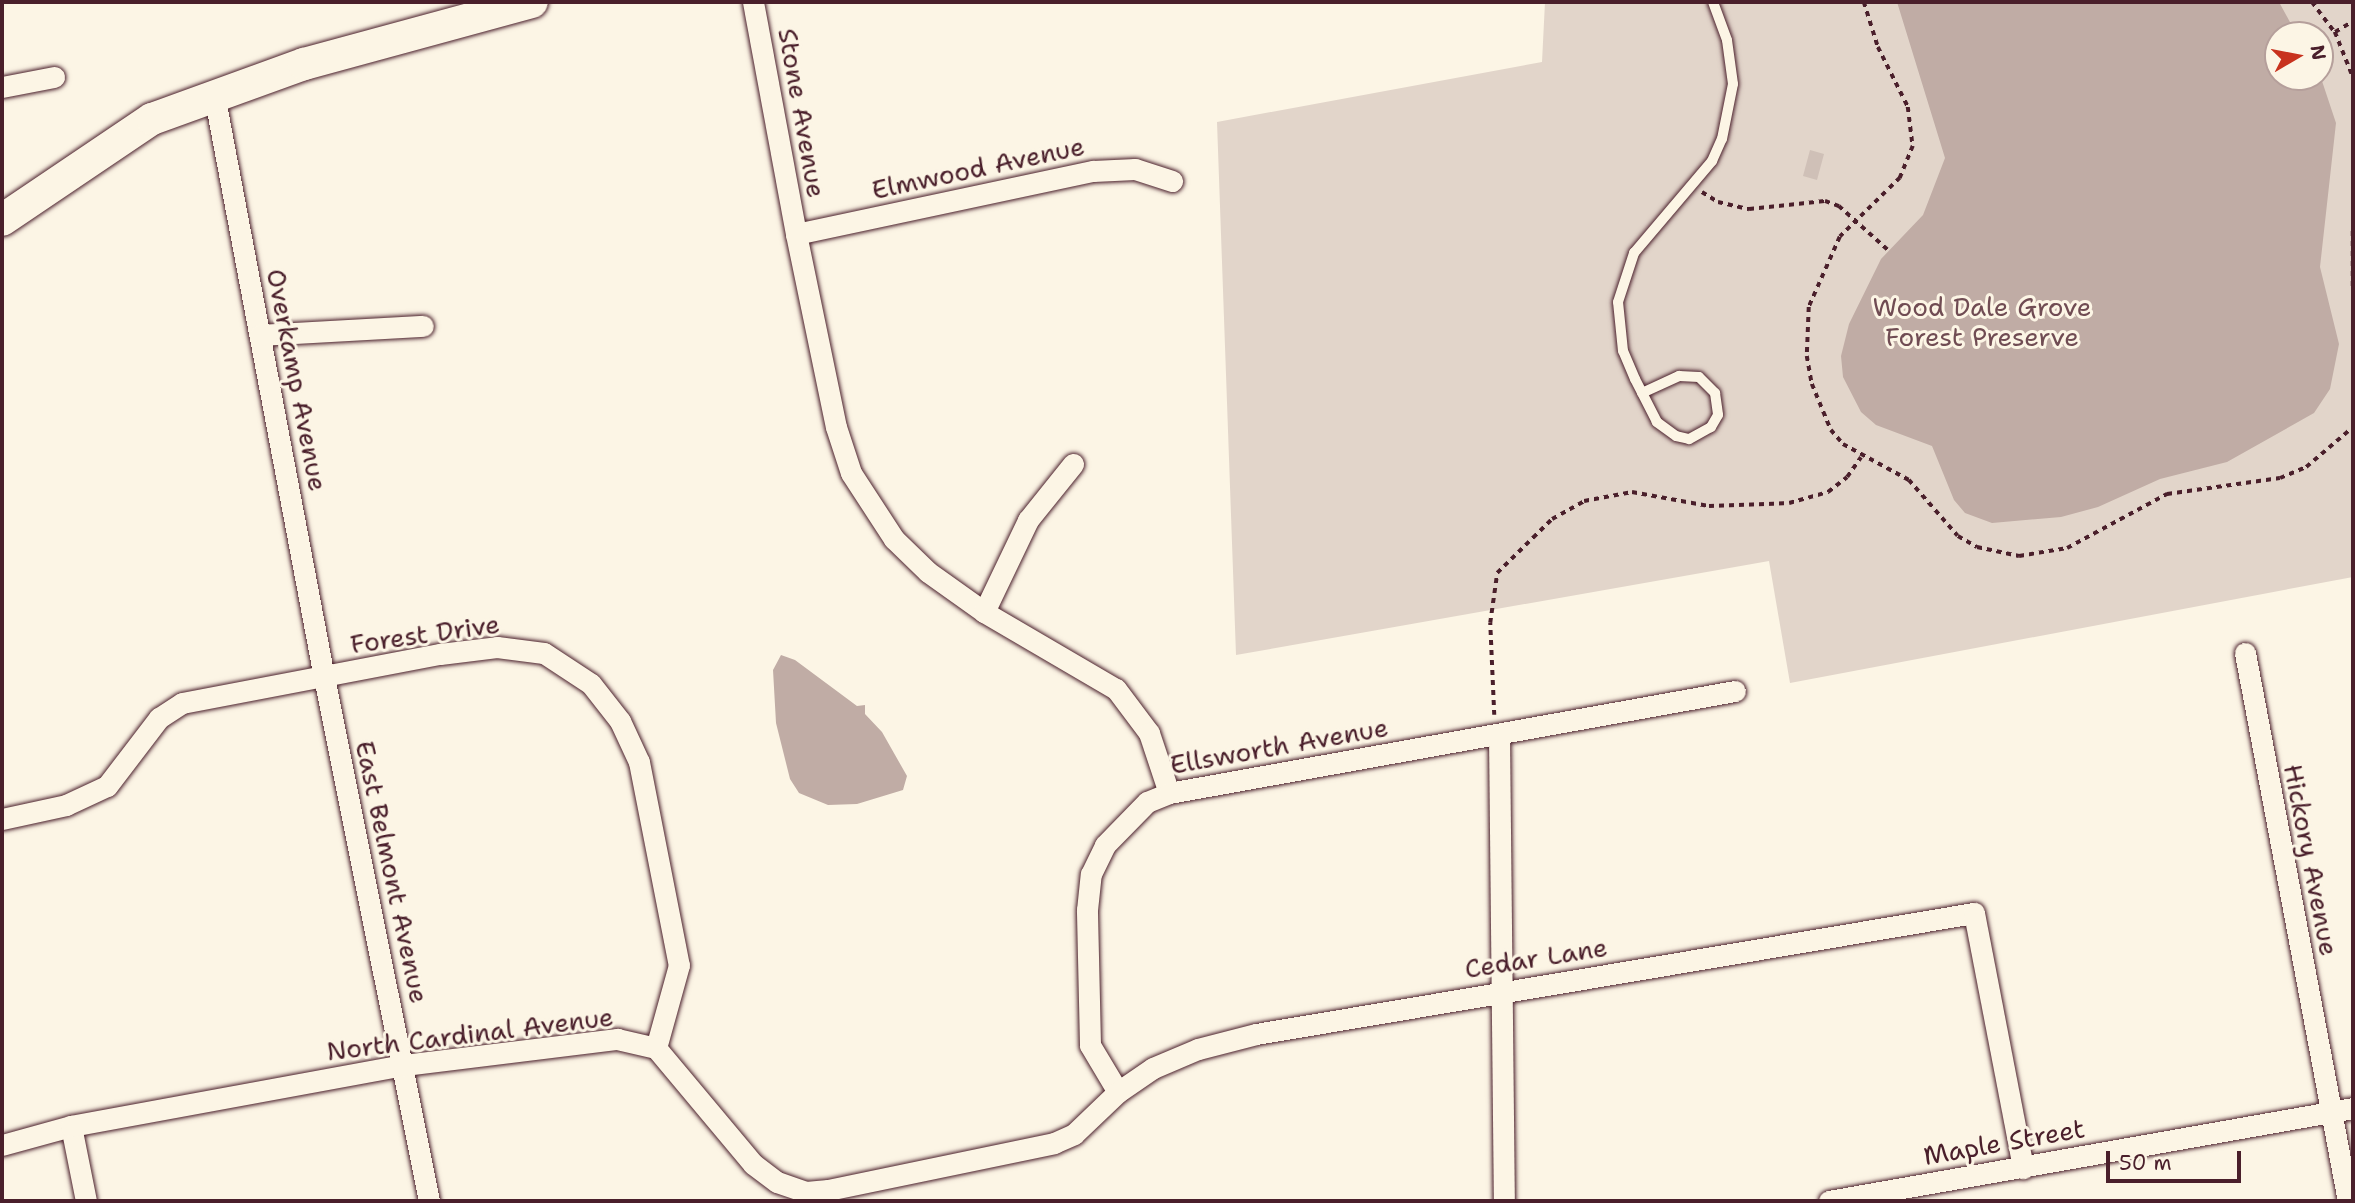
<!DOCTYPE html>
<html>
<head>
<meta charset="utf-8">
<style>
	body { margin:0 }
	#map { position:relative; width:2355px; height:1203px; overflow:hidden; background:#fcf5e5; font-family:"Shantell Sans",sans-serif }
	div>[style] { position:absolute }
	.green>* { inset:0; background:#e2d5ca }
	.water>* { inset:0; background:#c0aca5 }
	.building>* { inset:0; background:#cfc0b7 }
	.path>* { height:3.5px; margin-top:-1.75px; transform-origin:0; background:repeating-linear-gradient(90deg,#4a1f2b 0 5px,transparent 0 10px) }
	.roads { filter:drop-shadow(0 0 2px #4a1f2b) drop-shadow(0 0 2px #4a1f2b) }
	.lane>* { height:10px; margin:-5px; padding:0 5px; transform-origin:5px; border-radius:5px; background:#fcf5e5 }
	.street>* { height:21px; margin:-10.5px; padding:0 10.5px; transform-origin:10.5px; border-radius:10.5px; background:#fcf5e5 }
	.secondary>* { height:32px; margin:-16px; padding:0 16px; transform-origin:16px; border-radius:16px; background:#fcf5e5 }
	span { translate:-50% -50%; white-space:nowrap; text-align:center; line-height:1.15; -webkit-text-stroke:6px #fcf5e5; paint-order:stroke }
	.street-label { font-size:26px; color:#4a1f2b }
	.park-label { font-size:26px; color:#704c53 }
	.frame { position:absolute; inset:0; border:4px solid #4a1f2b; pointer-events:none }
	.north { position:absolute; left:2264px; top:21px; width:70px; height:70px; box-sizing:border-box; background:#fcf5e5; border:2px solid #b59f9b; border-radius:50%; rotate:80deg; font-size:19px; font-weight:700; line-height:28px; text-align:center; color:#4a1f2b }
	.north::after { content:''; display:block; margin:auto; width:24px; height:32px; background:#c8321e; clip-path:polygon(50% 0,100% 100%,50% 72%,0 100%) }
	.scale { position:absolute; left:2106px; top:1151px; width:135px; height:32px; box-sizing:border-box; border:4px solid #4a1f2b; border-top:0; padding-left:9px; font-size:21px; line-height:24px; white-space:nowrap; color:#4a1f2b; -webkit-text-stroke:5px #fcf5e5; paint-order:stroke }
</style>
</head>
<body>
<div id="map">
	<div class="green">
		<i style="clip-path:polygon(evenodd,1545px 2px,2353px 2px,2353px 577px,1790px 683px,1769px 561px,1236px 655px,1217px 122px,1542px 62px,1545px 2px,2278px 35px,2320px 35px,2320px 77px,2278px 77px,2278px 35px)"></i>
	</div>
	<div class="water">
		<i style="clip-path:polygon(1897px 2px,2279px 2px,2297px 35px,2278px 35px,2278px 77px,2320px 75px,2336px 123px,2320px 267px,2339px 344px,2330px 389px,2314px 413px,2227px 462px,2160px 479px,2098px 507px,2061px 517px,1992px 523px,1965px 513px,1954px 500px,1932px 446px,1876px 425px,1861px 412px,1843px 377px,1841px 356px,1849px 324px,1881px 259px,1923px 215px,1945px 158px)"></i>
		<i style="clip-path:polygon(781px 655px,795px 660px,857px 706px,865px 705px,865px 714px,882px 732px,907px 776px,903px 790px,857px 804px,828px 805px,799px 793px,790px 779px,776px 723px,773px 670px)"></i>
	</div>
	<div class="building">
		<i style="clip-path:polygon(1810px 150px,1824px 154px,1817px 180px,1803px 176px)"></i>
	</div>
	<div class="path">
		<i style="left:1864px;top:2px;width:47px;rotate:72.7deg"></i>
		<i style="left:1878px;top:47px;width:67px;rotate:63.4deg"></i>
		<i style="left:1908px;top:107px;width:39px;rotate:83deg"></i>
		<i style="left:1913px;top:146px;width:35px;rotate:112deg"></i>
		<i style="left:1900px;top:178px;width:84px;rotate:135.5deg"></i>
		<i style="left:1840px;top:237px;width:77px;rotate:113.9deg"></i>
		<i style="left:1809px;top:307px;width:49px;rotate:92.3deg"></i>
		<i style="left:1807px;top:356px;width:28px;rotate:80deg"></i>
		<i style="left:1812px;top:384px;width:50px;rotate:67.6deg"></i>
		<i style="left:1831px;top:430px;width:18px;rotate:49deg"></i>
		<i style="left:1843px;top:444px;width:75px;rotate:28.6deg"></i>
		<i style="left:1909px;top:480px;width:74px;rotate:48.8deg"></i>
		<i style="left:1958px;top:536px;width:22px;rotate:30deg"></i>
		<i style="left:1977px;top:547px;width:43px;rotate:12.1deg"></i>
		<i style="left:2019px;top:556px;width:49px;rotate:-9.5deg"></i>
		<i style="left:2067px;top:548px;width:114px;rotate:-28.4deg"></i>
		<i style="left:2167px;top:494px;width:114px;rotate:-8.1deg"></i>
		<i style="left:2280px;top:478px;width:28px;rotate:-23deg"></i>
		<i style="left:2306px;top:467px;width:62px;rotate:-40.4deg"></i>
		<i style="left:2312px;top:2px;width:38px;rotate:53deg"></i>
		<i style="left:2335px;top:32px;width:48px;rotate:68.2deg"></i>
		<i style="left:2335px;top:32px;width:21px;rotate:-31deg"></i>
		<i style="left:1702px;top:192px;width:19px;rotate:32deg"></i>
		<i style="left:1718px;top:202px;width:32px;rotate:13deg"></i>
		<i style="left:1749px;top:209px;width:76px;rotate:-6deg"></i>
		<i style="left:1825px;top:201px;width:15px;rotate:20deg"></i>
		<i style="left:1839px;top:206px;width:66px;rotate:41.9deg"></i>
		<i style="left:2353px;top:231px;width:59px;rotate:90deg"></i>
		<i style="left:1494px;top:715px;width:92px;rotate:-92.5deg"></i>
		<i style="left:1490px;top:623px;width:50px;rotate:-82deg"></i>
		<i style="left:1497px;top:573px;width:77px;rotate:-44.5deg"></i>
		<i style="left:1552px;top:519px;width:37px;rotate:-29deg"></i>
		<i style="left:1584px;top:501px;width:49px;rotate:-10.6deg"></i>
		<i style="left:1632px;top:492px;width:78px;rotate:10.3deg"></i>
		<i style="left:1709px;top:506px;width:80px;rotate:-2.1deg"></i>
		<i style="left:1789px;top:503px;width:41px;rotate:-15.8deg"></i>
		<i style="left:1828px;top:492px;width:24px;rotate:-38deg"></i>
		<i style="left:1847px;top:477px;width:24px;rotate:-55deg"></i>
	</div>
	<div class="roads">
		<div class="lane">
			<i style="left:1642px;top:393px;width:41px;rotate:-24.7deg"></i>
			<i style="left:1679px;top:376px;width:20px;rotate:3deg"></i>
			<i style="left:1699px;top:377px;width:23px;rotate:45deg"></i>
			<i style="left:1715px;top:393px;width:22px;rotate:82deg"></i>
			<i style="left:1718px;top:415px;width:14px;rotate:120deg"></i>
			<i style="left:1711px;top:427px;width:25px;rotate:151deg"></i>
			<i style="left:1689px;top:439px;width:13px;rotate:-167deg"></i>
			<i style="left:1676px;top:436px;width:24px;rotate:-144deg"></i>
			<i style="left:1657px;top:422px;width:48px;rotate:-117.1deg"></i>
			<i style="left:1635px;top:379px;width:30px;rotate:-113deg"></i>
			<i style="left:1623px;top:351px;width:49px;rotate:-95.8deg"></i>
			<i style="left:1618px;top:302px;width:52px;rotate:-71.9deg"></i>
			<i style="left:1634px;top:253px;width:121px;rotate:-49.7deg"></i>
			<i style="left:1712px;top:161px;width:24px;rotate:-66deg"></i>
			<i style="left:1722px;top:139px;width:56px;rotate:-78.7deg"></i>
			<i style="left:1733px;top:84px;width:44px;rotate:-97.8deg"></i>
			<i style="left:1727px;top:40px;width:40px;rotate:-110.2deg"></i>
		</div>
		<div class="street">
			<i style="left:753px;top:2px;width:236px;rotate:79.5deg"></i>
			<i style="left:796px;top:234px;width:197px;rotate:78.3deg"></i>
			<i style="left:836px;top:427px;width:48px;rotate:71.9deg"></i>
			<i style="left:851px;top:473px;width:79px;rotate:56.9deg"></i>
			<i style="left:894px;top:539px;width:47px;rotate:44.1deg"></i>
			<i style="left:928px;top:572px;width:69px;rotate:35.5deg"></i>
			<i style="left:984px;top:612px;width:153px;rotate:30.3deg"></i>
			<i style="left:1116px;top:689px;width:55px;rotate:53.1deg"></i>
			<i style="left:1149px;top:733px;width:63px;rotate:71.6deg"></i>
			<i style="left:2px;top:87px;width:53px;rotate:-10.9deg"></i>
			<i style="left:214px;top:94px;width:593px;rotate:79.32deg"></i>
			<i style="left:324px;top:677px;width:534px;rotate:78.67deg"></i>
			<i style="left:796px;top:234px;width:304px;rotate:-12deg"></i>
			<i style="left:1093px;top:171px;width:42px;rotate:-2.7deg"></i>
			<i style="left:1135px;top:169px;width:39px;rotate:18deg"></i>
			<i style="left:260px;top:335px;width:163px;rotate:-3.2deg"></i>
			<i style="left:984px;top:612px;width:102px;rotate:-64.4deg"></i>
			<i style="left:1028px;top:520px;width:72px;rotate:-51.2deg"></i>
			<i style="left:2245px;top:653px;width:558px;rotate:79.36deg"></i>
			<i style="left:1499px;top:735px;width:466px;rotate:89.4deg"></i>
			<i style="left:2px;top:819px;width:66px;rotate:-12.3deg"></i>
			<i style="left:66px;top:805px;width:45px;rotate:-24.9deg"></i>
			<i style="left:107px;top:786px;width:86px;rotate:-52.6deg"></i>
			<i style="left:159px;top:718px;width:27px;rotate:-33deg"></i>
			<i style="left:182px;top:703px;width:263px;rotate:-10.8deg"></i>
			<i style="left:440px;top:654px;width:57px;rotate:-7deg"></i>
			<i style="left:497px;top:647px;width:47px;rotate:7.3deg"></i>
			<i style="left:544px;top:653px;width:56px;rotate:33.4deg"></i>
			<i style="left:591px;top:684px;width:47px;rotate:51.9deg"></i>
			<i style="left:620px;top:721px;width:45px;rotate:65.1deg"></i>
			<i style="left:639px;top:762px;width:207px;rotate:78.9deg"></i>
			<i style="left:679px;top:965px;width:86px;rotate:105.5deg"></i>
			<i style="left:1118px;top:1092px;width:55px;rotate:-120.8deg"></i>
			<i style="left:1090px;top:1045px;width:135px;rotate:-91.3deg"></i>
			<i style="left:1087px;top:910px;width:36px;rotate:-84deg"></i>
			<i style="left:1091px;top:874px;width:32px;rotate:-64deg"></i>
			<i style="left:1105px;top:845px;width:60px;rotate:-45.7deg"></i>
			<i style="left:1147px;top:802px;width:24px;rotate:-22deg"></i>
			<i style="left:1169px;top:793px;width:575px;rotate:-10.22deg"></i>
			<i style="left:71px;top:1126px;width:76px;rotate:78.7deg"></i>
			<i style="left:2px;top:1145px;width:72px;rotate:-15.4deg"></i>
			<i style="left:71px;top:1126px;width:339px;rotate:-10.4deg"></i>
			<i style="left:404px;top:1065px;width:215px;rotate:-7deg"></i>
			<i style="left:617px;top:1039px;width:40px;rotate:13deg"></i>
			<i style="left:656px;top:1048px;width:151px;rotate:50.1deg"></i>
			<i style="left:753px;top:1164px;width:30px;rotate:37deg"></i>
			<i style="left:777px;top:1182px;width:31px;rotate:19deg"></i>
			<i style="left:806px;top:1192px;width:22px;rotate:-5deg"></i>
			<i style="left:828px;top:1190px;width:231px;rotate:-11.7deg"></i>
			<i style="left:1054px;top:1143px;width:22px;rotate:-24deg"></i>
			<i style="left:1074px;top:1134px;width:61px;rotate:-43.7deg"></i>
			<i style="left:1118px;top:1092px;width:42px;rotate:-34.4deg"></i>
			<i style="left:1153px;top:1068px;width:49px;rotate:-22.9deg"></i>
			<i style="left:1198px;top:1049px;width:60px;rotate:-14.5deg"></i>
			<i style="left:1256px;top:1034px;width:728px;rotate:-9.57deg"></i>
			<i style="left:1974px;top:913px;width:260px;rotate:79.1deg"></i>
			<i style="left:1829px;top:1201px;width:532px;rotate:-10.06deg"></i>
		</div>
		<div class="secondary">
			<i style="left:2px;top:220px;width:181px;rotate:-34deg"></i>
			<i style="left:152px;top:119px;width:162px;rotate:-19.9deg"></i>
			<i style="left:304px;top:64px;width:236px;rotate:-15.2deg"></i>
		</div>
	</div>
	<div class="street-label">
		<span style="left:802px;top:113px;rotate:80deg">Stone Avenue</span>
		<span style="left:978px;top:168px;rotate:-12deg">Elmwood Avenue</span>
		<span style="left:297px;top:380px;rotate:79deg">Overkamp Avenue</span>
		<span style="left:425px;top:634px;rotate:-8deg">Forest Drive</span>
		<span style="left:1279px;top:746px;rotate:-10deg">Ellsworth Avenue</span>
		<span style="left:2311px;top:860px;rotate:79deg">Hickory Avenue</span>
		<span style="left:392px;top:872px;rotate:78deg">East Belmont Avenue</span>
		<span style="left:1536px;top:958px;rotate:-9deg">Cedar Lane</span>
		<span style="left:470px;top:1034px;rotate:-7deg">North Cardinal Avenue</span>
		<span style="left:2004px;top:1142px;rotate:-10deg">Maple Street</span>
	</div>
	<div class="park-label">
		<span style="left:1982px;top:322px">Wood Dale Grove<br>Forest Preserve</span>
	</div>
	<div class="frame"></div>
	<div class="north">N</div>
	<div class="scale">50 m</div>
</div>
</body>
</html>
